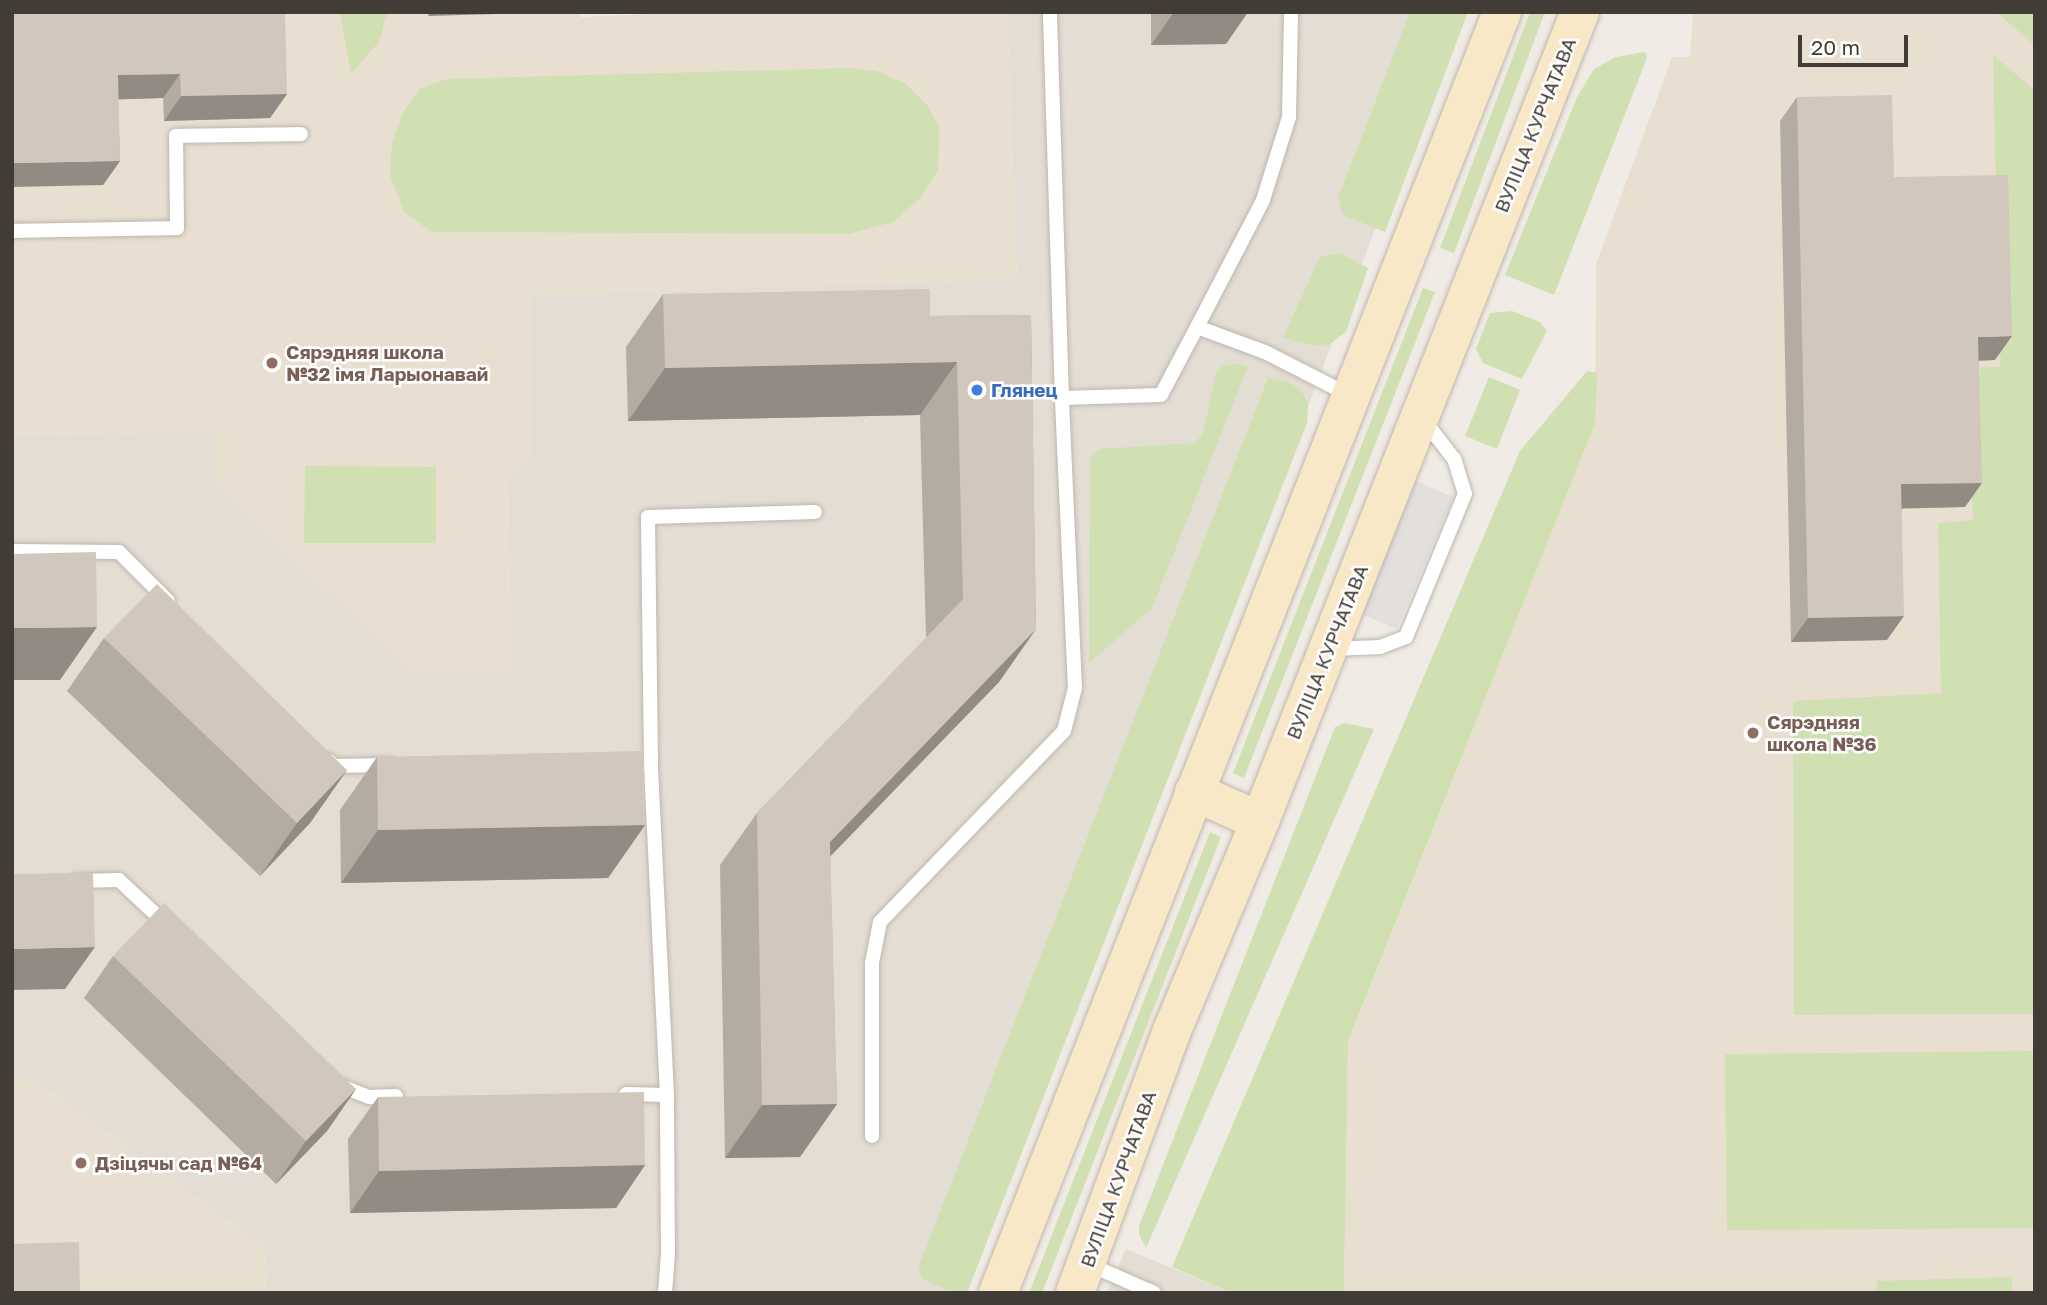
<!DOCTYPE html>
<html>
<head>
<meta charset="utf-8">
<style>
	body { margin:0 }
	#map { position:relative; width:2047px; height:1305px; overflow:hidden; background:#f0ece5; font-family:"Golos Text",sans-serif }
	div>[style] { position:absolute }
	.residential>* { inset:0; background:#e4ddd4 }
	.education>* { inset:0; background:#e8dfd1 }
	.green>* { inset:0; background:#d0e0b3 }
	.parking>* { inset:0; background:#e2dfdd }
	.roads { filter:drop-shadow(0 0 2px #beb6ac) drop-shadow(0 0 2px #beb6ac) }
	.lane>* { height:14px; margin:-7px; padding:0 7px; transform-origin:7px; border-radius:7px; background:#fff }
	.secondary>* { height:38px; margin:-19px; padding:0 19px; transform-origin:19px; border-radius:19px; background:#f8e8c8 }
	.wall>* { inset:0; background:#b4aba2 }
	.shaded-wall>* { inset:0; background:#928b84 }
	.building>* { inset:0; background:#d1c7bc }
	.dots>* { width:19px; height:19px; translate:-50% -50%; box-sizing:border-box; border:4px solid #fff; border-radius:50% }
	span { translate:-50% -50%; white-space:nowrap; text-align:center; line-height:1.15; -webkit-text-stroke:5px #fff; paint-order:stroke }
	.street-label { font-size:19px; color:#423c36 }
	.education-label { font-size:19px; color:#785e54; font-weight:700 }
	.left { translate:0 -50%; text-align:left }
	.shop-label { font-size:19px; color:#366cbe; font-weight:700 }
	.frame { position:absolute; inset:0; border:14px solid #423c36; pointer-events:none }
	.scale { position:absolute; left:1798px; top:35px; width:110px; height:32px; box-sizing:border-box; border:4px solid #423c36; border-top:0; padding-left:9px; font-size:21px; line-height:24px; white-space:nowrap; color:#423c36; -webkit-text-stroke:5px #fff; paint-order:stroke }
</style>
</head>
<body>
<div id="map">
	<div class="residential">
		<i style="clip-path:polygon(1007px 12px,1457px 12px,1295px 441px,964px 1293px,266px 1293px,264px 1247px,35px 1080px,12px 1080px,12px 436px,214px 430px,511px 672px,508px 475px,531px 455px,531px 296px,1017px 278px)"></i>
		<i style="clip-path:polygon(1126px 1249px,1232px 1293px,1107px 1293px)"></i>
	</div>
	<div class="education">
		<i style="clip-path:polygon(12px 12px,578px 12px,581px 17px,694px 12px,1007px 12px,1017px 278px,531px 296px,531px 455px,508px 475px,511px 672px,414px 673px,216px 486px,214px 430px,12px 436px)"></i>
		<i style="clip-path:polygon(1693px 12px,2035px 12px,2035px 1293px,1344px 1293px,1348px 1043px,1595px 424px,1596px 264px,1672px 57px,1690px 57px)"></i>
		<i style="clip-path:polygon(12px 1080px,35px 1080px,264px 1247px,266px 1293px,12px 1293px)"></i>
	</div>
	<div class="green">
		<i style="clip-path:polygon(340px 12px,387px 12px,379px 42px,351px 74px)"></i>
		<i style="clip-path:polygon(1410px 12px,1468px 12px,1385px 232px,1343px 215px,1338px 198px)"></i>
		<i style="clip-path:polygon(1530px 12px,1545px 12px,1454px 253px,1440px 248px)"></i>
		<i style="clip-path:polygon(1996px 12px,2035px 12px,2035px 45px)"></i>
		<i style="clip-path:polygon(1645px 52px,1647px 58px,1554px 295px,1505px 275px,1577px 97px,1594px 69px,1616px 57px)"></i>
		<i style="clip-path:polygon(1993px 55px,2035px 90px,2035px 1014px,1794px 1015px,1793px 701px,1941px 693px,1938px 523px,1973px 520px,1967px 367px,2000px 367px)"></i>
		<i style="clip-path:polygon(849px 68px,876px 71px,905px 83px,927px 105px,939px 127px,938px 170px,920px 198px,893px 222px,849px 234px,432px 232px,404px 212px,390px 175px,392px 143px,403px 112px,421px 88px,447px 79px)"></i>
		<i style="clip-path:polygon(1341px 253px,1368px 268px,1346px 332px,1330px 344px,1314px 346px,1283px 337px,1320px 257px)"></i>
		<i style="clip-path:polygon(1423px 288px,1435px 292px,1244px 778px,1233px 773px)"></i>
		<i style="clip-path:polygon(1512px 311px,1540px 322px,1547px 331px,1522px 379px,1483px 363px,1476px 349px,1490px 313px)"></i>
		<i style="clip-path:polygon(1239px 364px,1248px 367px,1152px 608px,1089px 663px,1090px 459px,1099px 449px,1194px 443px,1203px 434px,1216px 372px,1223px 365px)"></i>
		<i style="clip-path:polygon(1587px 371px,1597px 373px,1595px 424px,1348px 1042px,1344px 1293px,1232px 1293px,1172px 1267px,1520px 451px)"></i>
		<i style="clip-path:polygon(1489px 377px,1520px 390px,1497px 449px,1465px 436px)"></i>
		<i style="clip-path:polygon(1268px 378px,1286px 381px,1301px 390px,1308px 404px,1307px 423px,967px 1293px,953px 1293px,921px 1278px,919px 1265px)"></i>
		<i style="clip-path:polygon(305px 466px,436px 467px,436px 543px,304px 543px)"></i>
		<i style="clip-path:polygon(1344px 723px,1374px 729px,1146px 1248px,1139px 1234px,1139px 1226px,1335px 727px)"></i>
		<i style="clip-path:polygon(1210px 832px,1221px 837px,1042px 1293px,1029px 1293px)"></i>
		<i style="clip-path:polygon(2035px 1051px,2035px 1228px,1727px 1230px,1725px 1054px)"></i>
		<i style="clip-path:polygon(2012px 1277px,2012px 1293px,1877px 1293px,1877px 1281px)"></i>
	</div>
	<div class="parking">
		<i style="clip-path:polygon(1416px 481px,1453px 497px,1397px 629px,1361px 614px)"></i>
	</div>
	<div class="roads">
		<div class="lane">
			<i style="left:12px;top:231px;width:165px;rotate:-1deg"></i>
			<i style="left:177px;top:228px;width:92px;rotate:-90.6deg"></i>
			<i style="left:176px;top:136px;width:125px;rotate:-0.9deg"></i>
			<i style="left:1197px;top:327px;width:143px;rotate:-62.5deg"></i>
			<i style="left:1263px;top:200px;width:87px;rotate:-72.6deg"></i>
			<i style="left:1289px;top:117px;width:105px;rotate:-88.9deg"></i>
			<i style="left:1062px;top:398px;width:99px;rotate:-1.7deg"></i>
			<i style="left:1161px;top:395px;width:77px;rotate:-62.1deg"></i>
			<i style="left:1197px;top:327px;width:72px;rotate:20.2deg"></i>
			<i style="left:1265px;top:352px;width:94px;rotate:27.1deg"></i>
			<i style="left:12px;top:551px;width:107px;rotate:0.5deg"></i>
			<i style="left:119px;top:552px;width:69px;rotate:45deg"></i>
			<i style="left:1330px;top:649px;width:50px;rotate:-2.3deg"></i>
			<i style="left:1380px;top:647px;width:28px;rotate:-21deg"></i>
			<i style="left:1406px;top:637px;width:155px;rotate:-67.6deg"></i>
			<i style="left:1465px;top:494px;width:37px;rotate:-107deg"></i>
			<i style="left:1454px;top:459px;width:49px;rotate:-127.6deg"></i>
			<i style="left:329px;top:761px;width:7px;rotate:45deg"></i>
			<i style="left:334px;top:766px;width:56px;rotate:-1deg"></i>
			<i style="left:76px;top:881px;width:43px;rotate:-1.3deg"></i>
			<i style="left:119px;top:880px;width:66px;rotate:43.2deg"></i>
			<i style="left:338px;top:1085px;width:34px;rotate:21deg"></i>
			<i style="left:370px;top:1097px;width:26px;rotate:-2deg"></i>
			<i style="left:626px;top:1094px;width:41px;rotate:1.4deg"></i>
			<i style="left:872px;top:1136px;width:173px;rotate:-90deg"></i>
			<i style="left:872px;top:963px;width:42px;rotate:-79deg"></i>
			<i style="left:880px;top:922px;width:265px;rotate:-46.1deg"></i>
			<i style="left:1064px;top:731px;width:44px;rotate:-75.7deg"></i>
			<i style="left:1075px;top:688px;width:290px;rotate:-92.6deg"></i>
			<i style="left:1062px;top:398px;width:386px;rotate:-91.8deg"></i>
			<i style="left:1088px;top:1264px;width:72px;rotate:23.7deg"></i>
			<i style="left:665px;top:1293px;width:40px;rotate:-85.7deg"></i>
			<i style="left:668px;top:1253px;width:158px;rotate:-90.4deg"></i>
			<i style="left:667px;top:1095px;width:331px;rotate:-92.8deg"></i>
			<i style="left:651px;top:764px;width:247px;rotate:-90.7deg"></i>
			<i style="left:648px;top:517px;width:167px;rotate:-1.7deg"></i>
		</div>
		<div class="secondary">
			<i style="left:1194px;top:792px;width:72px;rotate:23.7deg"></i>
			<i style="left:998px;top:1293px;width:1377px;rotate:-68.52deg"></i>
			<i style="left:1075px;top:1293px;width:277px;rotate:-69.7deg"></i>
			<i style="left:1171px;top:1033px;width:230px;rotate:-67.2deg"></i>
			<i style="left:1260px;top:821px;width:870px;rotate:-68.42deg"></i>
		</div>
	</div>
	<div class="wall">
		<i style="clip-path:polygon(12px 12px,287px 94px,270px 118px,164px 121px,163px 98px,118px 99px,120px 161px,103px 185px)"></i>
		<i style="clip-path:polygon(1151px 12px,1248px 12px,1226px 44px,1151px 45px)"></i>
		<i style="clip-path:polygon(1797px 97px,1894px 177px,1995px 360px,1979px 361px,1965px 507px,1902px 508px,1887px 640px,1791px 642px,1780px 121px)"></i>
		<i style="clip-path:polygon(663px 294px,930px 316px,1031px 315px,1036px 629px,999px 682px,830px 856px,837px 1104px,800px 1157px,725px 1158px,720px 865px,757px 813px,926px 638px,920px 415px,628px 421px,626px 347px)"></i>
		<i style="clip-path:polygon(104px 638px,347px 770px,310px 823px,260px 876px,67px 691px)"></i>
		<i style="clip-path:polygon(377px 757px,645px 825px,608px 878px,341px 883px,340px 810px)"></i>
		<i style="clip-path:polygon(113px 956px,356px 1089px,327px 1131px,276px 1184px,84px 998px)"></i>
		<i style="clip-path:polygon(378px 1097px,645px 1165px,616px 1208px,350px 1213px,348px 1139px)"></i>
	</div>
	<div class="shaded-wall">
		<i style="clip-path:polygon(430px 12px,497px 12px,496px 14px,428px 16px)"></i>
		<i style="clip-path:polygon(1174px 12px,1248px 12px,1226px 44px,1151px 45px)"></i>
		<i style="clip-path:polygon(180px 74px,163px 98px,101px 100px,118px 75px)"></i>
		<i style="clip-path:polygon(287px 94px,270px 118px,164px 121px,181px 96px)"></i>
		<i style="clip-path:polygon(120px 161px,103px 185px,12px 187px,12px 163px)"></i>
		<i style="clip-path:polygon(2012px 336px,1995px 360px,1961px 361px,1978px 337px)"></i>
		<i style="clip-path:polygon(957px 362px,920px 415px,628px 421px,665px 368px)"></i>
		<i style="clip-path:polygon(1982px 483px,1965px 507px,1884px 509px,1901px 484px)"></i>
		<i style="clip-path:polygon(1904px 616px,1887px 640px,1791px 642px,1808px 618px)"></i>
		<i style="clip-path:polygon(97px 627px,60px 680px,12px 680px,12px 628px)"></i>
		<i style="clip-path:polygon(1036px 629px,999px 682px,793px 895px,830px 842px)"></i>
		<i style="clip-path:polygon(347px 770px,310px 823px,260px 876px,297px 823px)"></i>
		<i style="clip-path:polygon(645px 825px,608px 878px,341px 883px,378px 830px)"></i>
		<i style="clip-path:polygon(95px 947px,65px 989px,12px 990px,12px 949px)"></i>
		<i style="clip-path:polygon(356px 1089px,327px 1131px,276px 1184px,306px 1141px)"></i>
		<i style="clip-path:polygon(837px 1104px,800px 1157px,725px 1158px,762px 1105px)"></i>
		<i style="clip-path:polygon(645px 1165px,616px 1208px,350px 1213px,379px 1171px)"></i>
	</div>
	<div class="building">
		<i style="clip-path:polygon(12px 12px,285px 12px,287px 94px,181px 96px,180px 74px,118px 75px,120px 161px,12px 163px)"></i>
		<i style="clip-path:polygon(1892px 95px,1894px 177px,2008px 175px,2012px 336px,1978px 337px,1982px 483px,1901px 484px,1904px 616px,1808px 618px,1797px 97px)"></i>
		<i style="clip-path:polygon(930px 289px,930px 316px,1031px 315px,1036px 629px,830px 842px,837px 1104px,762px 1105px,757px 813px,963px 599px,957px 362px,665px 368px,663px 294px)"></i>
		<i style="clip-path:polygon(96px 552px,97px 627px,12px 628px,12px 554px)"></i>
		<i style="clip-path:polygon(157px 584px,347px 770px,297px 823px,104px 638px)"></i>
		<i style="clip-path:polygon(644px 751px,645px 825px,378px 830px,377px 757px)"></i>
		<i style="clip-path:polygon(93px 873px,95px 947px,12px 949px,12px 874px)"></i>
		<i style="clip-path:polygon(164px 903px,356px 1089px,306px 1141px,113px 956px)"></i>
		<i style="clip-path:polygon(644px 1092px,645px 1165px,379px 1171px,378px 1097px)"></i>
		<i style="clip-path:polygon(79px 1242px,80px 1293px,12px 1293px,12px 1244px)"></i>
	</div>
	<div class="dots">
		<i style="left:272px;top:363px;background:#8d6e63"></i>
		<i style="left:977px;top:390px;background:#3f7fe0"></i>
		<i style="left:1753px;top:733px;background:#8d6e63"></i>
		<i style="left:81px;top:1163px;background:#8d6e63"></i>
	</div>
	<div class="street-label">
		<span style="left:1535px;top:125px;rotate:-68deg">ВУЛІЦА КУРЧАТАВА</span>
		<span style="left:1327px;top:652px;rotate:-68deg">ВУЛІЦА КУРЧАТАВА</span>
		<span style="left:1118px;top:1179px;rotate:-70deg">ВУЛІЦА КУРЧАТАВА</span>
	</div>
	<div class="education-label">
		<span class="left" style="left:286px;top:363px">Сярэдняя школа<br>№32 імя Ларыонавай</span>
		<span class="left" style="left:1767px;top:733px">Сярэдняя<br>школа №36</span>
		<span class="left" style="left:95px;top:1163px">Дзіцячы сад №64</span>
	</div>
	<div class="shop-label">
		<span class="left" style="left:991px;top:390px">Глянец</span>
	</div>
	<div class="frame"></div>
	<div class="scale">20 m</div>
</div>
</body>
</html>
